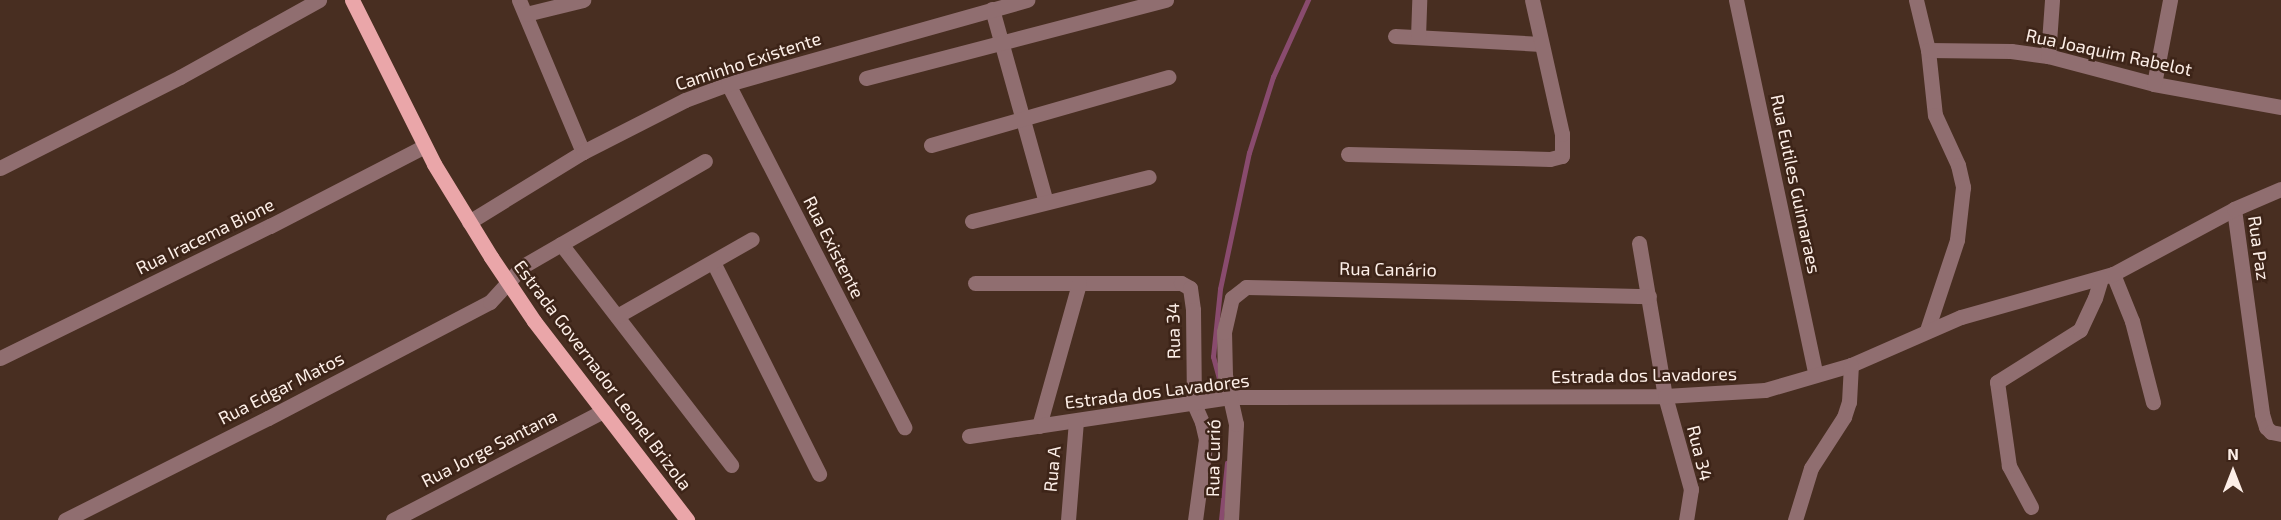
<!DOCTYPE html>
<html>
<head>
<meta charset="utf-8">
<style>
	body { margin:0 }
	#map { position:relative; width:2281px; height:520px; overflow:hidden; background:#482e21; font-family:"Exo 2",sans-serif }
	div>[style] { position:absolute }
	.stream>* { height:4.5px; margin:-2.25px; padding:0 2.25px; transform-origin:2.25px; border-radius:2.25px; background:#894b6e }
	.minor>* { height:15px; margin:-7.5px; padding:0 7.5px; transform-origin:7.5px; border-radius:7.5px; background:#906e70 }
	.major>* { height:15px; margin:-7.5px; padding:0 7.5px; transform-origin:7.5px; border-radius:7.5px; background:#eaa6a9 }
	span { translate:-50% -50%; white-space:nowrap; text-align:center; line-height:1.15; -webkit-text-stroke:5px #3d2418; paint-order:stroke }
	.street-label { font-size:18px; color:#fdefe8 }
	.north { position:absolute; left:2203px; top:442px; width:60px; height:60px; -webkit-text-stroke:4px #3d2418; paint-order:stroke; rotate:0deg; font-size:16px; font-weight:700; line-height:24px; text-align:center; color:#fdefe8 }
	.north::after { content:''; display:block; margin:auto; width:21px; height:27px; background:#fdefe8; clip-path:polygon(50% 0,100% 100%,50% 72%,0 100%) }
</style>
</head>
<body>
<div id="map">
	<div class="stream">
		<i style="left:1219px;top:379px;width:23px;rotate:-105deg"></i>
		<i style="left:1213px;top:357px;width:68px;rotate:-84.1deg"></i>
		<i style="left:1220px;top:289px;width:139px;rotate:-78deg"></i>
		<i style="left:1249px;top:153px;width:80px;rotate:-72.5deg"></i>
		<i style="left:1273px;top:77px;width:85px;rotate:-65.6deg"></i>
		<i style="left:1221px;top:520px;width:57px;rotate:-84deg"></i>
	</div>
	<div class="minor">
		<i style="left:519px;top:0;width:165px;rotate:67.2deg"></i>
		<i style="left:1736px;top:0;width:383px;rotate:78deg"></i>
		<i style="left:1916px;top:0;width:51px;rotate:76.5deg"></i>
		<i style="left:1928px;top:50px;width:65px;rotate:83.9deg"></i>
		<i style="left:1935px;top:115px;width:55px;rotate:65.3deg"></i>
		<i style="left:1958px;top:165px;width:23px;rotate:77deg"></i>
		<i style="left:1963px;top:187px;width:53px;rotate:96.5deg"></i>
		<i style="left:1957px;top:240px;width:95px;rotate:108.4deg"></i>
		<i style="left:992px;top:9px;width:200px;rotate:74.4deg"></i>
		<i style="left:526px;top:14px;width:59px;rotate:-13.8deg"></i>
		<i style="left:1395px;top:36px;width:146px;rotate:3.1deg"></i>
		<i style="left:1418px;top:37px;width:37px;rotate:-88deg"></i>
		<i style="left:1928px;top:50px;width:83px;rotate:0.7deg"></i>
		<i style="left:2011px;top:51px;width:37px;rotate:8deg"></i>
		<i style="left:2048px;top:56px;width:110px;rotate:14.8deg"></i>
		<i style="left:2154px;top:84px;width:129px;rotate:10.3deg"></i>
		<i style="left:2048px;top:56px;width:56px;rotate:-85.9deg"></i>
		<i style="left:866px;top:78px;width:310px;rotate:-14.6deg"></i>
		<i style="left:728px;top:84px;width:386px;rotate:62.8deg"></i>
		<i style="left:2154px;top:84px;width:86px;rotate:-79.2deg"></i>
		<i style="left:931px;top:145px;width:247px;rotate:-16deg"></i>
		<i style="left:1348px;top:154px;width:202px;rotate:1.4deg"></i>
		<i style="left:1550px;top:159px;width:12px;rotate:-14deg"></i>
		<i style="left:1562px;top:156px;width:22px;rotate:-90deg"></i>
		<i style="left:1562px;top:134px;width:137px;rotate:-102.6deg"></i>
		<i style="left:0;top:168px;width:202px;rotate:-26.8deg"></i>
		<i style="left:180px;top:77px;width:159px;rotate:-29deg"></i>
		<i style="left:2234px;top:209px;width:207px;rotate:82.2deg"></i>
		<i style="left:2262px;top:414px;width:14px;rotate:73deg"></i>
		<i style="left:2266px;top:427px;width:7px;rotate:45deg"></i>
		<i style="left:2271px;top:432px;width:10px;rotate:11deg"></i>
		<i style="left:972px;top:221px;width:182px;rotate:-14deg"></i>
		<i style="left:469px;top:222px;width:134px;rotate:-31.6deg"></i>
		<i style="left:583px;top:152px;width:114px;rotate:-27deg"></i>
		<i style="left:685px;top:100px;width:46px;rotate:-20.4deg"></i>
		<i style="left:728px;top:84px;width:311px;rotate:-15.7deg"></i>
		<i style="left:1639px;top:243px;width:155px;rotate:80.4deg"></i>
		<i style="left:1665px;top:396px;width:97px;rotate:74.4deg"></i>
		<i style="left:1691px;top:489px;width:31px;rotate:99deg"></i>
		<i style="left:561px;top:244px;width:279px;rotate:52.4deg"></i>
		<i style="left:713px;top:262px;width:237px;rotate:63.4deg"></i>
		<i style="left:2113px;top:274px;width:51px;rotate:68deg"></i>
		<i style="left:2132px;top:321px;width:84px;rotate:75.5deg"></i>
		<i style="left:975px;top:283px;width:206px"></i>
		<i style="left:1181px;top:283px;width:10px;rotate:29deg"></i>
		<i style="left:1190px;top:288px;width:22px;rotate:82deg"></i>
		<i style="left:1193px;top:310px;width:94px;rotate:89.4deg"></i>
		<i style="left:1194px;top:404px;width:20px;rotate:66deg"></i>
		<i style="left:1202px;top:422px;width:17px;rotate:77deg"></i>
		<i style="left:1206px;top:439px;width:82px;rotate:97.7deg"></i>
		<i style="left:617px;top:316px;width:155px;rotate:-29.7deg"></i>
		<i style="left:0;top:358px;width:301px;rotate:-26.1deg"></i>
		<i style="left:270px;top:226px;width:174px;rotate:-27.3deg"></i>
		<i style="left:1039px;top:426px;width:148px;rotate:-74.3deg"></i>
		<i style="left:969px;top:436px;width:264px;rotate:-8.5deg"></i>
		<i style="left:1230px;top:397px;width:435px;rotate:-0.1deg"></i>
		<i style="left:1665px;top:396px;width:100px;rotate:-3.4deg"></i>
		<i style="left:1765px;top:390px;width:90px;rotate:-16.2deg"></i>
		<i style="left:1851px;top:365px;width:120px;rotate:-23.6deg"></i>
		<i style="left:1961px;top:317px;width:158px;rotate:-15.8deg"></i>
		<i style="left:2113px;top:274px;width:137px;rotate:-28.2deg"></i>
		<i style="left:2234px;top:209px;width:51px;rotate:-23.1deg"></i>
		<i style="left:2031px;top:507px;width:47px;rotate:-118.2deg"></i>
		<i style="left:2009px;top:466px;width:85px;rotate:-98.1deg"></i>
		<i style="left:1997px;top:382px;width:98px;rotate:-32.1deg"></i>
		<i style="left:2080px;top:330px;width:35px;rotate:-65deg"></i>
		<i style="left:2095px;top:298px;width:21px;rotate:-73deg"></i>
		<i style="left:65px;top:520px;width:227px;rotate:-26.7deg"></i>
		<i style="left:268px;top:418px;width:250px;rotate:-27.6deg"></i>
		<i style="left:490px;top:302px;width:49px;rotate:-47.5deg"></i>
		<i style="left:523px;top:266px;width:210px;rotate:-30deg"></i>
		<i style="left:393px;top:520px;width:237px;rotate:-27.4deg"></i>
		<i style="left:1068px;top:520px;width:99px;rotate:-85.4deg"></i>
		<i style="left:1231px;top:520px;width:96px;rotate:-87deg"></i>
		<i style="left:1236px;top:424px;width:50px;rotate:-102.7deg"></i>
		<i style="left:1225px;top:375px;width:43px;rotate:-91.3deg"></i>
		<i style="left:1224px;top:332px;width:35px;rotate:-77deg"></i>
		<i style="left:1232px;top:298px;width:18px;rotate:-38deg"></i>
		<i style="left:1246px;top:287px;width:403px;rotate:1.3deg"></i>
		<i style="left:1795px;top:520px;width:54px;rotate:-72.9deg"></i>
		<i style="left:1811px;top:468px;width:61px;rotate:-57.1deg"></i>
		<i style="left:1844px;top:417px;width:16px;rotate:-72deg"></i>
		<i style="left:1849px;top:402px;width:37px;rotate:-87deg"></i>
	</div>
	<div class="major">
		<i style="left:352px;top:0;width:183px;rotate:63.4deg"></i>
		<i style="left:434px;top:164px;width:109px;rotate:58.5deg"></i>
		<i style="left:491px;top:257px;width:77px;rotate:56.1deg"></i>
		<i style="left:534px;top:321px;width:251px;rotate:52.4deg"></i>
	</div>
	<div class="street-label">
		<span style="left:2109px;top:52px;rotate:12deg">Rua Joaquim Rabelot</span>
		<span style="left:748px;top:61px;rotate:-18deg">Caminho Existente</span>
		<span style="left:1796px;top:184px;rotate:78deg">Rua Eutiles Guimaraes</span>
		<span style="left:205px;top:236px;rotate:-26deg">Rua Iracema Bione</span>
		<span style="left:834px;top:247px;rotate:63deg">Rua Existente</span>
		<span style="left:2259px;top:248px;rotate:82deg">Rua Paz</span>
		<span style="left:1388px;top:269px;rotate:1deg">Rua Canário</span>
		<span style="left:1173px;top:331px;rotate:-91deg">Rua 34</span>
		<span style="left:603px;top:375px;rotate:53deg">Estrada Governador Leonel Brizola</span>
		<span style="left:1644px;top:375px;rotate:-1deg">Estrada dos Lavadores</span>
		<span style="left:281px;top:388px;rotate:-27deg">Rua Edgar Matos</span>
		<span style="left:1157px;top:391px;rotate:-7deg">Estrada dos Lavadores</span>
		<span style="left:489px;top:448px;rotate:-27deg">Rua Jorge Santana</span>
		<span style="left:1700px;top:453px;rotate:76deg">Rua 34</span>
		<span style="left:1213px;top:458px;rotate:-89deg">Rua Curió</span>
		<span style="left:1052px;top:469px;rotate:-85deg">Rua A</span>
	</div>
	<div class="north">N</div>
</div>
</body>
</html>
